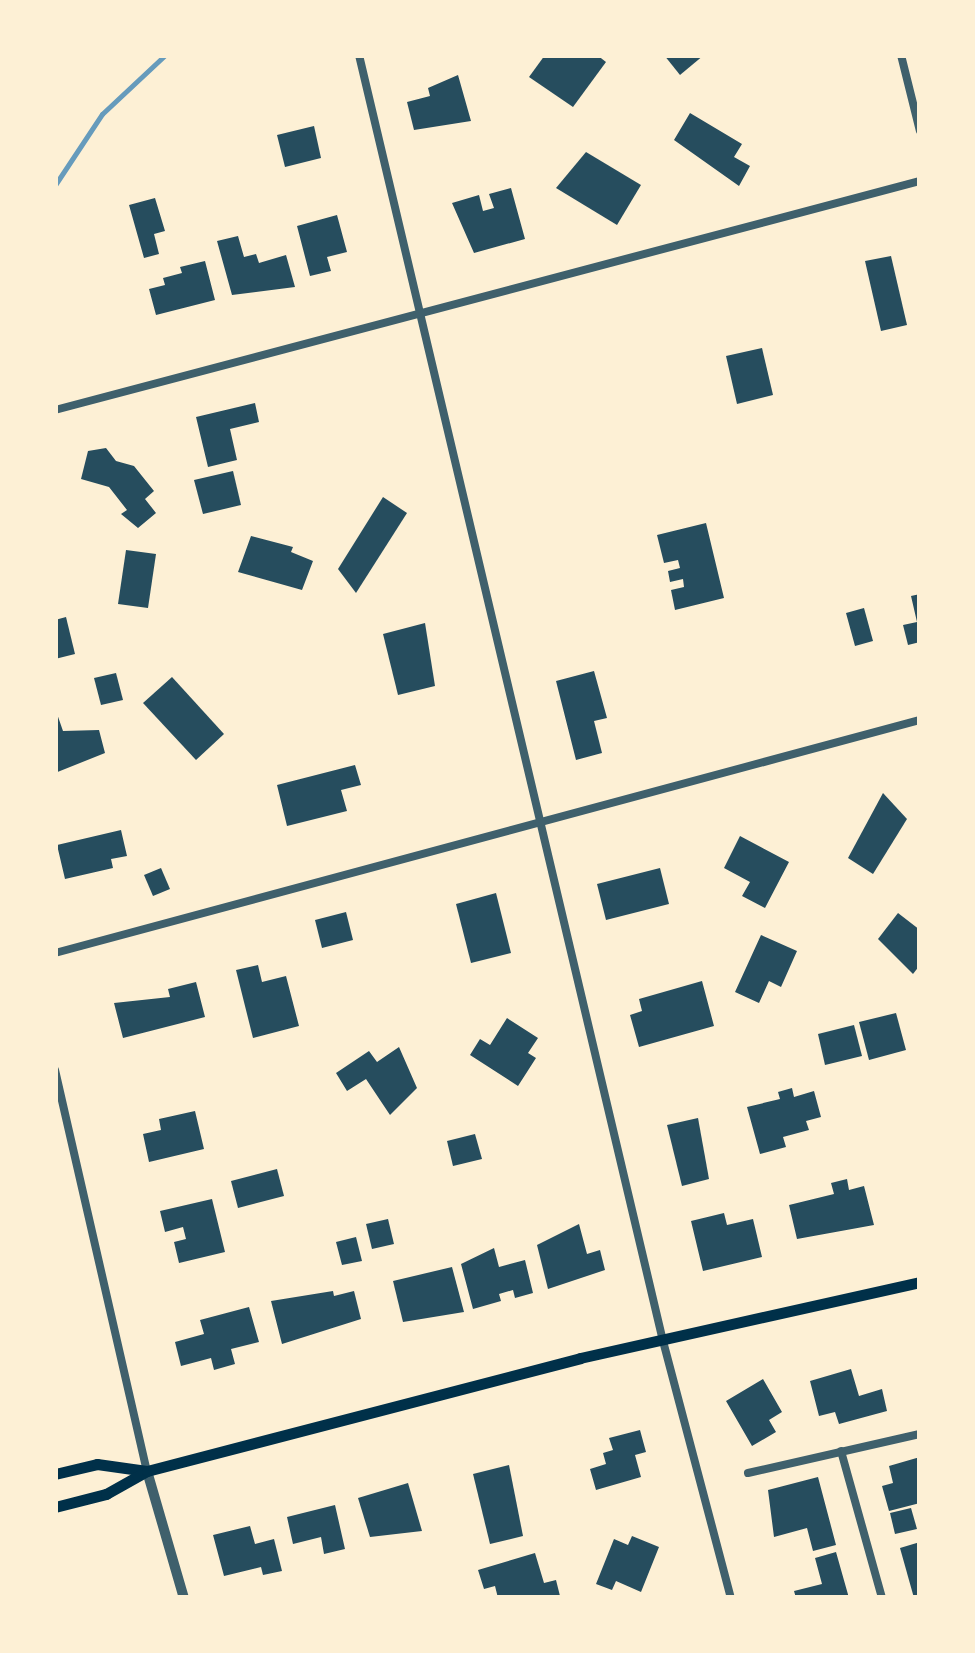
<!DOCTYPE html>
<html>
<head>
<meta charset="utf-8">
<style>
	body { margin:0 }
	#map { position:relative; width:975px; height:1653px; overflow:hidden; background:#fdf0d5; font-family:Raleway,sans-serif }
	div>[style] { position:absolute }
	.stream>* { height:5px; margin:-2.5px; padding:0 2.5px; transform-origin:2.5px; border-radius:2.5px; background:#669bbc }
	.building>* { inset:0; background:#264d5e }
	.minor>* { height:8px; margin:-4px; padding:0 4px; transform-origin:4px; border-radius:4px; background:#3f606c }
	.tertiary>* { height:10px; margin:-5px; padding:0 5px; transform-origin:5px; border-radius:5px; background:#3f606c }
	.secondary>* { height:11px; margin:-5.5px; padding:0 5.5px; transform-origin:5.5px; border-radius:5.5px; background:#003049 }
	span { translate:-50% -50%; white-space:nowrap; text-align:center; line-height:1.15; -webkit-text-stroke:8px #fdf0d5; paint-order:stroke }
	.frame { position:absolute; inset:0; border:58px solid #fdf0d5; pointer-events:none }
</style>
</head>
<body>
<div id="map">
	<div class="stream">
		<i style="left:55px;top:185px;width:85px;rotate:-56.5deg"></i>
		<i style="left:102px;top:114px;width:86px;rotate:-43.1deg"></i>
	</div>
	<div class="building">
		<i style="clip-path:polygon(545px 55px,597px 55px,606px 62px,573px 107px,529px 77px)"></i>
		<i style="clip-path:polygon(664px 55px,704px 55px,680px 75px)"></i>
		<i style="clip-path:polygon(458px 75px,471px 121px,414px 130px,407px 102px,430px 96px,428px 88px)"></i>
		<i style="clip-path:polygon(690px 113px,742px 144px,734px 157px,750px 166px,739px 186px,674px 140px)"></i>
		<i style="clip-path:polygon(314px 126px,321px 158px,285px 167px,277px 135px)"></i>
		<i style="clip-path:polygon(586px 152px,641px 185px,617px 225px,556px 188px)"></i>
		<i style="clip-path:polygon(511px 188px,525px 239px,474px 253px,452px 203px,479px 195px,483px 211px,494px 208px,489px 194px)"></i>
		<i style="clip-path:polygon(155px 198px,165px 231px,154px 234px,159px 254px,144px 258px,129px 205px)"></i>
		<i style="clip-path:polygon(337px 215px,347px 252px,327px 257px,331px 271px,310px 276px,297px 226px)"></i>
		<i style="clip-path:polygon(238px 236px,244px 257px,256px 254px,259px 263px,286px 255px,295px 287px,232px 295px,217px 241px)"></i>
		<i style="clip-path:polygon(891px 256px,907px 325px,881px 331px,865px 261px)"></i>
		<i style="clip-path:polygon(205px 261px,215px 300px,156px 315px,149px 289px,165px 285px,163px 278px,182px 273px,180px 267px)"></i>
		<i style="clip-path:polygon(762px 348px,773px 395px,737px 404px,726px 356px)"></i>
		<i style="clip-path:polygon(255px 403px,259px 422px,230px 429px,237px 460px,208px 467px,196px 417px)"></i>
		<i style="clip-path:polygon(106px 448px,116px 461px,134px 466px,154px 491px,145px 499px,156px 513px,138px 528px,121px 514px,127px 510px,109px 487px,81px 479px,88px 451px)"></i>
		<i style="clip-path:polygon(233px 471px,241px 505px,203px 514px,194px 480px)"></i>
		<i style="clip-path:polygon(383px 497px,407px 513px,356px 593px,338px 569px)"></i>
		<i style="clip-path:polygon(706px 523px,724px 598px,675px 610px,671px 590px,684px 587px,683px 579px,670px 582px,668px 571px,680px 568px,678px 560px,664px 563px,657px 535px)"></i>
		<i style="clip-path:polygon(251px 536px,293px 547px,291px 552px,313px 561px,302px 590px,238px 572px)"></i>
		<i style="clip-path:polygon(126px 550px,156px 554px,148px 608px,118px 604px)"></i>
		<i style="clip-path:polygon(920px 594px,920px 642px,908px 645px,903px 625px,917px 622px,911px 596px)"></i>
		<i style="clip-path:polygon(864px 608px,873px 641px,855px 646px,846px 613px)"></i>
		<i style="clip-path:polygon(66px 617px,75px 654px,55px 659px,55px 620px)"></i>
		<i style="clip-path:polygon(425px 623px,435px 686px,398px 695px,383px 634px)"></i>
		<i style="clip-path:polygon(594px 671px,607px 718px,594px 721px,602px 753px,576px 760px,556px 681px)"></i>
		<i style="clip-path:polygon(116px 673px,123px 700px,101px 705px,94px 678px)"></i>
		<i style="clip-path:polygon(172px 677px,224px 734px,196px 760px,143px 703px)"></i>
		<i style="clip-path:polygon(55px 708px,63px 731px,99px 730px,105px 753px,55px 773px)"></i>
		<i style="clip-path:polygon(355px 765px,361px 785px,341px 790px,347px 811px,287px 826px,277px 785px)"></i>
		<i style="clip-path:polygon(883px 793px,907px 819px,873px 874px,848px 858px)"></i>
		<i style="clip-path:polygon(121px 830px,127px 856px,111px 859px,113px 868px,65px 879px,57px 845px)"></i>
		<i style="clip-path:polygon(740px 836px,789px 862px,765px 908px,742px 896px,750px 882px,724px 868px)"></i>
		<i style="clip-path:polygon(161px 868px,170px 889px,153px 896px,144px 875px)"></i>
		<i style="clip-path:polygon(660px 868px,669px 904px,606px 920px,597px 884px)"></i>
		<i style="clip-path:polygon(496px 893px,511px 953px,471px 963px,456px 904px)"></i>
		<i style="clip-path:polygon(346px 912px,353px 940px,322px 948px,315px 920px)"></i>
		<i style="clip-path:polygon(898px 913px,920px 930px,920px 965px,913px 974px,878px 939px)"></i>
		<i style="clip-path:polygon(761px 935px,797px 951px,781px 987px,769px 981px,759px 1003px,735px 992px)"></i>
		<i style="clip-path:polygon(258px 965px,262px 982px,286px 976px,299px 1026px,253px 1038px,236px 970px)"></i>
		<i style="clip-path:polygon(702px 981px,714px 1026px,639px 1047px,630px 1015px,642px 1011px,639px 999px)"></i>
		<i style="clip-path:polygon(196px 982px,205px 1017px,123px 1038px,114px 1003px,170px 997px,168px 989px)"></i>
		<i style="clip-path:polygon(896px 1013px,906px 1050px,869px 1060px,859px 1022px)"></i>
		<i style="clip-path:polygon(507px 1018px,538px 1038px,528px 1053px,536px 1058px,518px 1086px,470px 1055px,480px 1039px,490px 1045px)"></i>
		<i style="clip-path:polygon(854px 1025px,862px 1056px,825px 1065px,818px 1034px)"></i>
		<i style="clip-path:polygon(399px 1047px,417px 1088px,390px 1115px,366px 1079px,347px 1091px,336px 1073px,369px 1051px,377px 1062px)"></i>
		<i style="clip-path:polygon(792px 1088px,794px 1097px,814px 1091px,821px 1117px,806px 1121px,809px 1130px,783px 1137px,786px 1147px,760px 1154px,747px 1107px,780px 1099px,778px 1092px)"></i>
		<i style="clip-path:polygon(195px 1111px,204px 1149px,149px 1162px,143px 1134px,161px 1130px,159px 1119px)"></i>
		<i style="clip-path:polygon(698px 1118px,709px 1179px,682px 1186px,667px 1125px)"></i>
		<i style="clip-path:polygon(475px 1134px,482px 1159px,453px 1166px,447px 1141px)"></i>
		<i style="clip-path:polygon(277px 1169px,284px 1196px,238px 1208px,231px 1181px)"></i>
		<i style="clip-path:polygon(847px 1179px,849px 1190px,864px 1186px,874px 1225px,797px 1239px,789px 1205px,834px 1194px,831px 1183px)"></i>
		<i style="clip-path:polygon(212px 1199px,225px 1252px,179px 1263px,174px 1242px,186px 1239px,183px 1227px,165px 1232px,160px 1211px)"></i>
		<i style="clip-path:polygon(724px 1213px,727px 1225px,753px 1219px,762px 1257px,703px 1271px,691px 1221px)"></i>
		<i style="clip-path:polygon(388px 1219px,394px 1244px,372px 1249px,366px 1224px)"></i>
		<i style="clip-path:polygon(579px 1224px,587px 1254px,600px 1250px,605px 1270px,548px 1289px,537px 1245px)"></i>
		<i style="clip-path:polygon(356px 1237px,362px 1261px,342px 1265px,336px 1242px)"></i>
		<i style="clip-path:polygon(494px 1248px,499px 1267px,525px 1260px,533px 1293px,515px 1298px,513px 1290px,499px 1294px,501px 1301px,473px 1309px,461px 1264px)"></i>
		<i style="clip-path:polygon(452px 1267px,464px 1312px,403px 1322px,393px 1281px)"></i>
		<i style="clip-path:polygon(333px 1291px,334px 1296px,354px 1291px,361px 1319px,282px 1344px,271px 1301px)"></i>
		<i style="clip-path:polygon(249px 1307px,259px 1342px,231px 1349px,235px 1364px,214px 1370px,211px 1358px,181px 1366px,175px 1342px,204px 1334px,200px 1320px)"></i>
		<i style="clip-path:polygon(851px 1369px,859px 1396px,882px 1389px,887px 1411px,839px 1424px,835px 1412px,819px 1416px,810px 1381px)"></i>
		<i style="clip-path:polygon(763px 1379px,782px 1412px,769px 1420px,776px 1432px,752px 1446px,726px 1401px)"></i>
		<i style="clip-path:polygon(640px 1430px,646px 1452px,635px 1455px,641px 1477px,596px 1490px,590px 1469px,606px 1464px,603px 1453px,613px 1450px,609px 1438px)"></i>
		<i style="clip-path:polygon(920px 1457px,920px 1503px,889px 1511px,882px 1486px,893px 1483px,889px 1466px)"></i>
		<i style="clip-path:polygon(509px 1465px,523px 1536px,490px 1544px,473px 1474px)"></i>
		<i style="clip-path:polygon(818px 1477px,836px 1545px,813px 1551px,807px 1528px,774px 1537px,768px 1490px)"></i>
		<i style="clip-path:polygon(408px 1483px,422px 1531px,370px 1537px,358px 1498px)"></i>
		<i style="clip-path:polygon(335px 1505px,345px 1549px,324px 1554px,321px 1537px,293px 1544px,287px 1517px)"></i>
		<i style="clip-path:polygon(911px 1508px,917px 1529px,895px 1534px,890px 1513px)"></i>
		<i style="clip-path:polygon(250px 1526px,255px 1544px,274px 1539px,282px 1571px,263px 1575px,261px 1567px,224px 1576px,213px 1535px)"></i>
		<i style="clip-path:polygon(632px 1536px,659px 1547px,641px 1592px,616px 1581px,612px 1590px,596px 1584px,614px 1539px,628px 1545px)"></i>
		<i style="clip-path:polygon(920px 1542px,920px 1598px,914px 1598px,900px 1548px)"></i>
		<i style="clip-path:polygon(836px 1552px,849px 1598px,796px 1598px,794px 1591px,822px 1584px,815px 1558px)"></i>
		<i style="clip-path:polygon(535px 1553px,544px 1583px,556px 1580px,560px 1596px,498px 1598px,495px 1586px,484px 1589px,478px 1570px)"></i>
	</div>
	<div class="minor">
		<i style="left:359px;top:55px;width:1321px;rotate:76.7deg"></i>
		<i style="left:663px;top:1341px;width:266px;rotate:75.2deg"></i>
		<i style="left:901px;top:55px;width:78px;rotate:76deg"></i>
		<i style="left:55px;top:410px;width:895px;rotate:-14.83deg"></i>
		<i style="left:55px;top:953px;width:896px;rotate:-15.08deg"></i>
		<i style="left:55px;top:1070px;width:411px;rotate:77.1deg"></i>
		<i style="left:841px;top:1451px;width:153px;rotate:74.4deg"></i>
		<i style="left:748px;top:1473px;width:176px;rotate:-12.8deg"></i>
	</div>
	<div class="tertiary">
		<i style="left:147px;top:1471px;width:132px;rotate:73.8deg"></i>
	</div>
	<div class="secondary">
		<i style="left:55px;top:1474px;width:43px;rotate:-13.4deg"></i>
		<i style="left:97px;top:1464px;width:50px;rotate:8deg"></i>
		<i style="left:55px;top:1507px;width:53px;rotate:-14.3deg"></i>
		<i style="left:106px;top:1494px;width:47px;rotate:-29.3deg"></i>
		<i style="left:147px;top:1471px;width:448px;rotate:-14.6deg"></i>
		<i style="left:580px;top:1358px;width:348px;rotate:-12.6deg"></i>
	</div>
	<div class="frame"></div>
</div>
</body>
</html>
